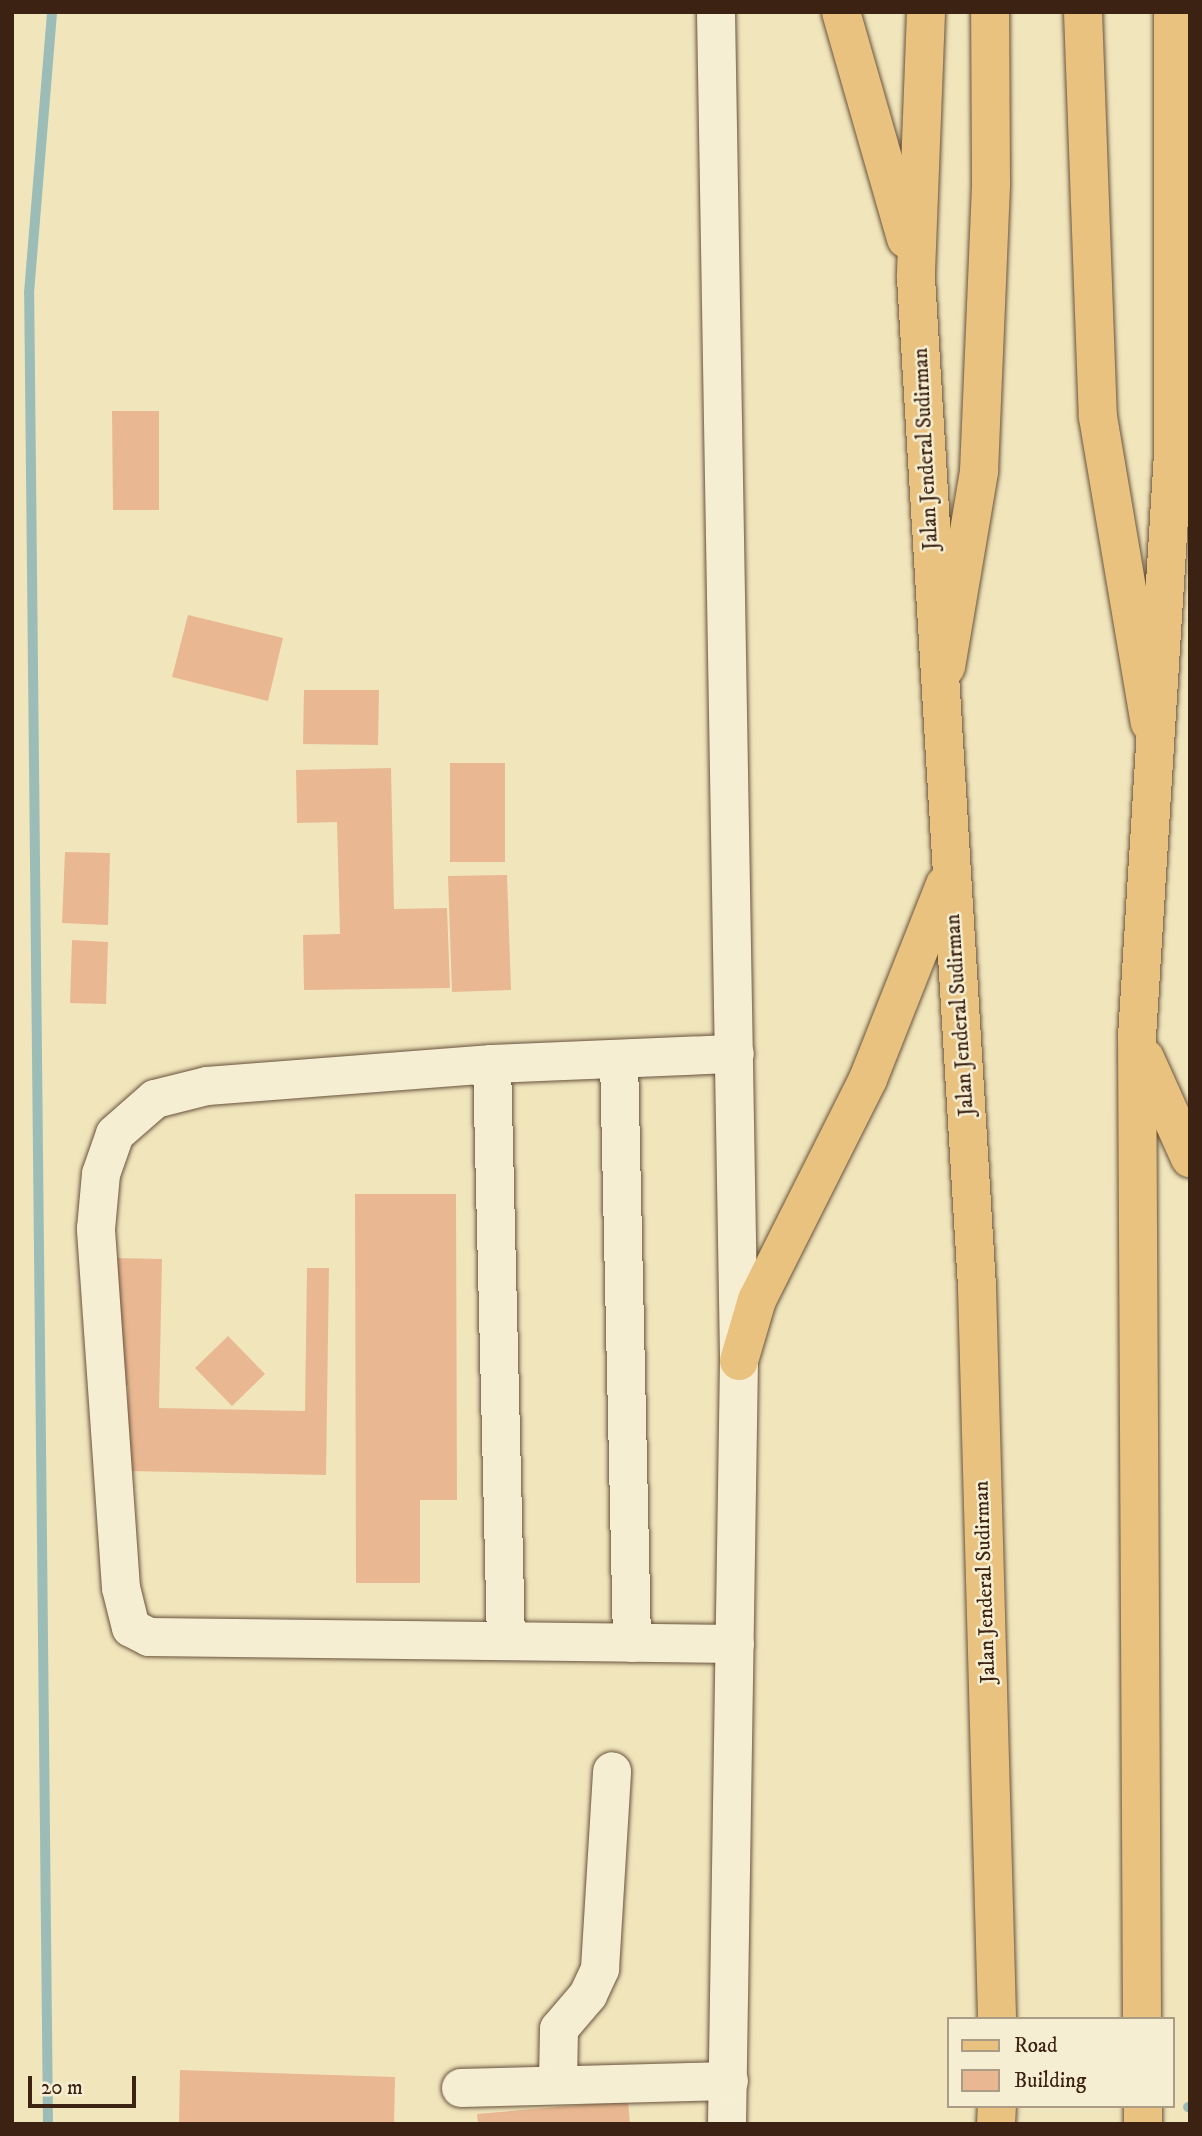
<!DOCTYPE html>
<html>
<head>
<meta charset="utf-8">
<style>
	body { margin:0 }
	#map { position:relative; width:1202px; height:2136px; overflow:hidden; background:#f1e5bc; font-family:"IM FELL DW Pica",serif }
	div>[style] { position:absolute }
	.stream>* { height:10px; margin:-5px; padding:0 5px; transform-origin:5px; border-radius:5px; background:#9cbdb7 }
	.building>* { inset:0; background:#e9b892 }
	.roads { filter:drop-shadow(0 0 2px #68533c) drop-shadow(0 0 2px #68533c) }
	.minor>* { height:38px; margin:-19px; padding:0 19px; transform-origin:19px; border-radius:19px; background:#f6eed3 }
	.major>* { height:38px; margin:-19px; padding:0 19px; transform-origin:19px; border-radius:19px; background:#e8c27e }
	.highway>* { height:38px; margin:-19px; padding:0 19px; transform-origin:19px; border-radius:19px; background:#e8c27e }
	span { translate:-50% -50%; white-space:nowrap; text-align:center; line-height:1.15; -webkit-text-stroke:5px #f6eed3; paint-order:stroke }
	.street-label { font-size:21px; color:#3b2212 }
	.frame { position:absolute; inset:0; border:14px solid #3b2212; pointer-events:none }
	.legend { position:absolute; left:947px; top:2017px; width:228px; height:91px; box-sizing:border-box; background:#f6eed3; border:2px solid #ab9c86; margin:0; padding:9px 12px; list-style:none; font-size:21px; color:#3b2212 }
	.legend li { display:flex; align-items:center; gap:14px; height:35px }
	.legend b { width:35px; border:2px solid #ab9c86 }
	.scale { position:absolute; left:28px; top:2076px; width:108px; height:32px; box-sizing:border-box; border:4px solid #3b2212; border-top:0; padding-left:9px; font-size:21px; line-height:24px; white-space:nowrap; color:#3b2212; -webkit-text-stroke:5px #f6eed3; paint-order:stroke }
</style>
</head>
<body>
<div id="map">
	<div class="stream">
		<i style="left:1188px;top:2107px;width:2px;rotate:27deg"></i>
		<i style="left:48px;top:2124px;width:1831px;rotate:-90.59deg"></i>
		<i style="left:29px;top:293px;width:282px;rotate:-85.3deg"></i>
	</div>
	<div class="building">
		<i style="clip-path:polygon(112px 411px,159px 411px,159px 510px,113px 510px)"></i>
		<i style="clip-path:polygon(188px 615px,283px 638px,268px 701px,172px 677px)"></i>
		<i style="clip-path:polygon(304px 690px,379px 690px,378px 745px,303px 744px)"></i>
		<i style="clip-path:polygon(450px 763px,505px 763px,505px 862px,450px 862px)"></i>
		<i style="clip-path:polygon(391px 768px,394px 909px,447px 908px,450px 988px,304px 990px,303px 935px,340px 934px,337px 822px,297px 823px,296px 770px)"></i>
		<i style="clip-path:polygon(65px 852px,110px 853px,108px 925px,62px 923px)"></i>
		<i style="clip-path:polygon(507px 875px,511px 990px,452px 992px,448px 876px)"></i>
		<i style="clip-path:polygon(72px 940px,108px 942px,106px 1004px,70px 1003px)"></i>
		<i style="clip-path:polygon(355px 1194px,456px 1194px,457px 1500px,420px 1500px,420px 1583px,356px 1583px)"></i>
		<i style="clip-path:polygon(117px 1258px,162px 1259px,159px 1408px,305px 1411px,307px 1268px,329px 1268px,326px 1475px,127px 1471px,128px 1386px,115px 1386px)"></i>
		<i style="clip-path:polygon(228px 1336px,265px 1374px,232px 1406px,195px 1368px)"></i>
		<i style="clip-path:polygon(180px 2070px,395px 2077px,394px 2124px,179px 2124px)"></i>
		<i style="clip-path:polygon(628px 2101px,630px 2124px,478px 2124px,477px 2114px)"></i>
	</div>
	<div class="roads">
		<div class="minor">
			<i style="left:716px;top:12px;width:1349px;rotate:89.02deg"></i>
			<i style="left:739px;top:1361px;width:763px;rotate:90.9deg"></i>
			<i style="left:619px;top:1059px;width:584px;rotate:88.72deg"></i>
			<i style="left:492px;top:1064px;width:577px;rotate:88.61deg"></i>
			<i style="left:735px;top:1644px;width:586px;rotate:-179.32deg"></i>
			<i style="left:149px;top:1637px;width:20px;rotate:-153deg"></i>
			<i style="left:131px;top:1628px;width:41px;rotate:-104deg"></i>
			<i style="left:121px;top:1588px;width:360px;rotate:-94deg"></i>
			<i style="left:96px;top:1229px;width:55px;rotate:-84.8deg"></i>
			<i style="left:101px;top:1174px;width:42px;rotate:-70.7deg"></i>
			<i style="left:115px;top:1134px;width:53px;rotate:-41.2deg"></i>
			<i style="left:155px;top:1099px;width:54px;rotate:-14deg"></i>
			<i style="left:207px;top:1086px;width:286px;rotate:-4.4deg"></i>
			<i style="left:492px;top:1064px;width:243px;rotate:-2.4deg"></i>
			<i style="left:558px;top:2082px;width:53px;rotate:-88.9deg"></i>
			<i style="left:559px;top:2029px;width:45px;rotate:-49.5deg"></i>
			<i style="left:588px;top:1995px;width:29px;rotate:-65deg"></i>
			<i style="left:600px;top:1969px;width:198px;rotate:-86.5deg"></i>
			<i style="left:461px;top:2088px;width:268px;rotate:-1.5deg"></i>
		</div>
		<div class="major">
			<i style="left:1083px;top:12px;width:405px;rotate:87.9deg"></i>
			<i style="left:1098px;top:417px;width:310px;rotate:80.4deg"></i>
			<i style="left:946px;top:667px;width:198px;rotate:-80.4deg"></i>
			<i style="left:979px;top:472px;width:290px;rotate:-87.6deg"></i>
			<i style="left:991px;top:182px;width:170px;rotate:-90.3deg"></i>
		</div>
		<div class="highway">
			<i style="left:841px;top:12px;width:236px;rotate:74deg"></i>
			<i style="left:926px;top:12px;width:266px;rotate:92.2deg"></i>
			<i style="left:916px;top:278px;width:1011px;rotate:86.54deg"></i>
			<i style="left:977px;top:1287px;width:732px;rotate:88.43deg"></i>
			<i style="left:1145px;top:1058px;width:110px;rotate:65.8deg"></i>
			<i style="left:739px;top:1361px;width:64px;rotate:-73.6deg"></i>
			<i style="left:757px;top:1300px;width:247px;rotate:-63.3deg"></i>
			<i style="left:868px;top:1079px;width:209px;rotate:-68.4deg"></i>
			<i style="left:1142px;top:2019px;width:982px;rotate:-90.29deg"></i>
			<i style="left:1137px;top:1037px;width:585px;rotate:-86.47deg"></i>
			<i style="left:1173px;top:453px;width:441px;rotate:-90deg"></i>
			<i style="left:1143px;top:2106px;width:18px;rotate:90deg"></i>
			<i style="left:996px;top:2124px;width:18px;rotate:-87deg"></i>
		</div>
	</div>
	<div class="street-label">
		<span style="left:926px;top:449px;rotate:-93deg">Jalan Jenderal Sudirman</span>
		<span style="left:960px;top:1015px;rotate:-94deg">Jalan Jenderal Sudirman</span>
		<span style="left:985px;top:1582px;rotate:-92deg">Jalan Jenderal Sudirman</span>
	</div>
	<div class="frame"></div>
	<ul class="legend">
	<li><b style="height:9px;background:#e8c27e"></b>Road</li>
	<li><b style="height:19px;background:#e9b892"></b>Building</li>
	</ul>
	<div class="scale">20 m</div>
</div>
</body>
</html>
